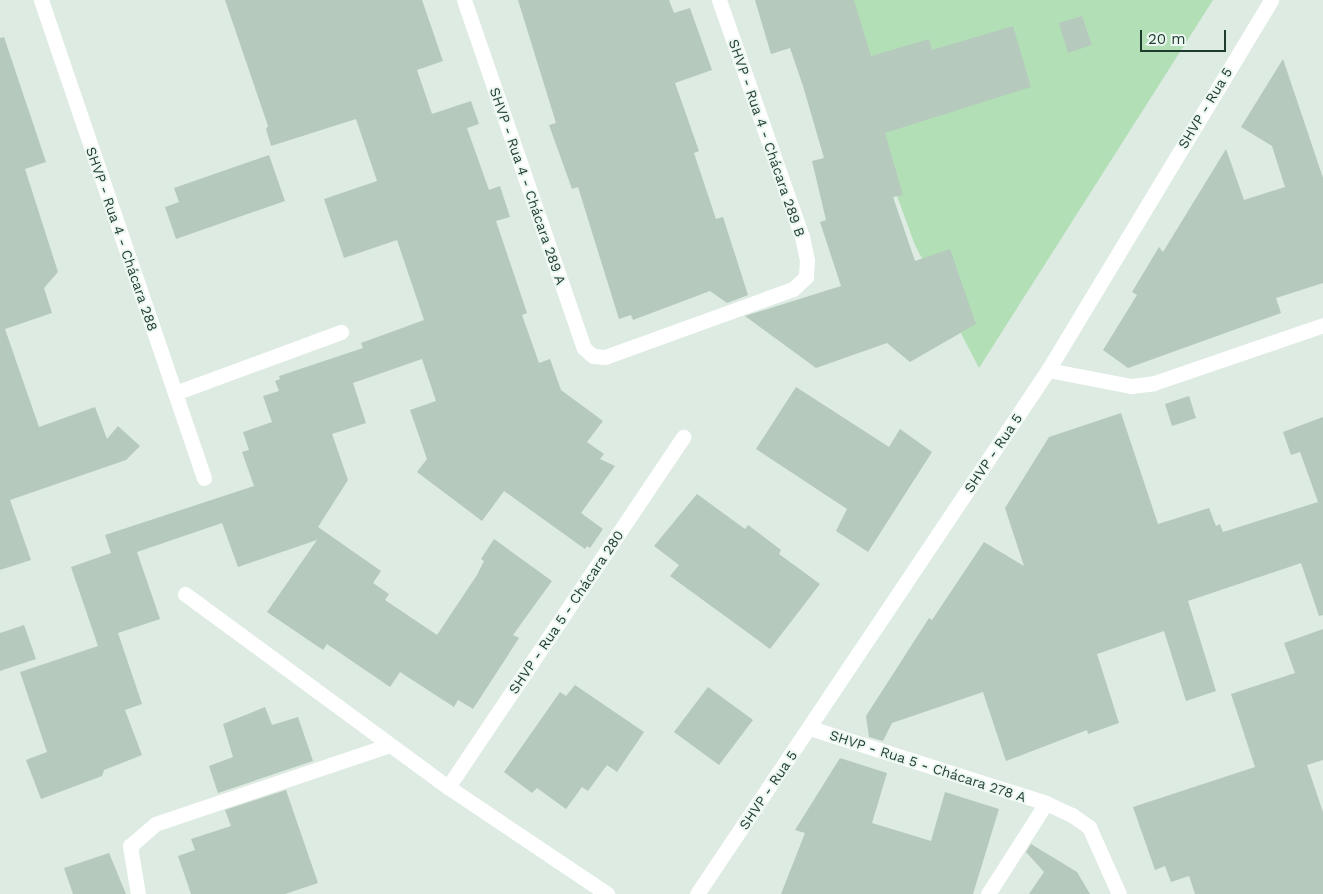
<!DOCTYPE html>
<html>
<head>
<meta charset="utf-8">
<style>
	body { margin:0 }
	#map { position:relative; width:1323px; height:894px; overflow:hidden; background:#ddebe2; font-family:"Work Sans",sans-serif }
	div>[style] { position:absolute }
	.green>* { inset:0; background:#b3dfb7 }
	.building>* { inset:0; background:#b5c9bd }
	.minor>* { height:15px; margin:-7.5px; padding:0 7.5px; transform-origin:7.5px; border-radius:7.5px; background:#fff }
	span { translate:-50% -50%; white-space:nowrap; text-align:center; line-height:1.15; -webkit-text-stroke:4px #edf7f1; paint-order:stroke }
	.street-label { font-size:14px; color:#1d3c2e }
	.scale { position:absolute; left:1140px; top:30px; width:86px; height:22px; box-sizing:border-box; border:2px solid #1d3c2e; border-top:0; padding-left:6px; font-size:15px; line-height:18px; white-space:nowrap; color:#1d3c2e; -webkit-text-stroke:4px #edf7f1; paint-order:stroke }
</style>
</head>
<body>
<div id="map">
	<div class="green">
		<i style="clip-path:polygon(825px 0,1213px 0,979px 368px,915px 245px)"></i>
	</div>
	<div class="building">
		<i style="clip-path:polygon(225px 0,422px 0,443px 61px,417px 70px,432px 114px,471px 101px,479px 124px,467px 128px,489px 190px,500px 186px,510px 217px,496px 221px,527px 313px,522px 315px,539px 363px,550px 359px,561px 390px,603px 421px,587px 442px,604px 454px,600px 459px,615px 466px,581px 513px,603px 529px,590px 548px,587px 546px,585px 549px,504px 491px,482px 521px,417px 472px,427px 459px,410px 410px,436px 401px,422px 359px,353px 383px,366px 423px,332px 434px,348px 480px,318px 527px,381px 571px,373px 583px,389px 594px,385px 600px,437px 635px,477px 575px,484px 561px,481px 559px,494px 539px,552px 581px,513px 635px,519px 638px,473px 709px,458px 700px,454px 707px,400px 672px,390px 687px,327px 644px,323px 650px,267px 612px,317px 540px,238px 567px,222px 523px,137px 552px,160px 619px,118px 633px,142px 704px,125px 710px,142px 755px,104px 770px,102px 776px,41px 799px,26px 760px,47px 752px,20px 672px,98px 646px,71px 567px,111px 553px,105px 535px,254px 486px,242px 452px,249px 450px,243px 432px,272px 422px,263px 396px,279px 391px,275px 381px,280px 379px,279px 376px,363px 348px,361px 343px,424px 320px,397px 240px,344px 258px,324px 199px,377px 181px,356px 119px,271px 146px,266px 129px,268px 126px)"></i>
		<i style="clip-path:polygon(518px 0,669px 0,674px 13px,690px 8px,712px 70px,675px 83px,699px 151px,694px 153px,716px 219px,723px 217px,748px 295px,727px 303px,710px 291px,633px 320px,631px 315px,619px 319px,578px 187px,572px 189px,549px 125px,556px 123px)"></i>
		<i style="clip-path:polygon(755px 0,854px 0,871px 56px,929px 39px,932px 50px,1013px 26px,1031px 87px,885px 133px,903px 195px,893px 197px,915px 261px,950px 249px,976px 324px,910px 362px,887px 343px,816px 368px,745px 316px,841px 286px,820px 222px,826px 220px,812px 161px,824px 158px,803px 86px,790px 48px,771px 54px)"></i>
		<i style="clip-path:polygon(1082px 16px,1092px 45px,1068px 53px,1059px 23px)"></i>
		<i style="clip-path:polygon(4px 37px,46px 162px,25px 169px,58px 272px,44px 288px,52px 313px,5px 329px,39px 427px,95px 407px,107px 439px,118px 426px,140px 446px,126px 460px,10px 500px,31px 560px,0 570px,0 38px)"></i>
		<i style="clip-path:polygon(1283px 59px,1323px 178px,1323px 283px,1276px 298px,1281px 313px,1128px 368px,1103px 350px,1137px 295px,1132px 292px,1159px 247px,1163px 252px,1226px 149px,1244px 200px,1285px 187px,1272px 146px,1241px 127px)"></i>
		<i style="clip-path:polygon(269px 155px,285px 201px,176px 239px,165px 207px,179px 202px,174px 188px)"></i>
		<i style="clip-path:polygon(796px 387px,889px 447px,900px 429px,932px 452px,868px 552px,836px 531px,847px 509px,756px 449px)"></i>
		<i style="clip-path:polygon(1189px 396px,1196px 418px,1172px 426px,1165px 404px)"></i>
		<i style="clip-path:polygon(1121px 413px,1158px 524px,1209px 508px,1216px 526px,1220px 524px,1223px 532px,1318px 502px,1300px 452px,1291px 455px,1283px 432px,1323px 417px,1323px 615px,1319px 616px,1301px 563px,1188px 601px,1216px 691px,1186px 701px,1164px 631px,1097px 654px,1119px 723px,1088px 734px,1087px 730px,1006px 761px,983px 692px,892px 723px,883px 741px,869px 737px,866px 716px,929px 618px,932px 620px,984px 542px,1024px 566px,1005px 508px,1049px 437px)"></i>
		<i style="clip-path:polygon(697px 494px,745px 529px,748px 525px,781px 550px,779px 554px,820px 584px,770px 649px,670px 576px,679px 565px,654px 546px)"></i>
		<i style="clip-path:polygon(24px 625px,36px 659px,0 671px,0 633px)"></i>
		<i style="clip-path:polygon(1323px 629px,1323px 760px,1307px 765px,1323px 812px,1323px 894px,1195px 894px,1189px 876px,1171px 882px,1165px 866px,1155px 870px,1133px 807px,1255px 767px,1231px 694px,1295px 673px,1284px 643px)"></i>
		<i style="clip-path:polygon(575px 685px,644px 732px,617px 772px,607px 765px,588px 791px,582px 787px,566px 809px,537px 788px,532px 793px,504px 772px,560px 692px,566px 696px)"></i>
		<i style="clip-path:polygon(708px 687px,753px 720px,719px 765px,674px 732px)"></i>
		<i style="clip-path:polygon(265px 707px,272px 725px,298px 717px,313px 761px,218px 793px,209px 766px,233px 757px,223px 724px)"></i>
		<i style="clip-path:polygon(840px 758px,887px 773px,872px 823px,931px 841px,945px 792px,999px 809px,973px 894px,781px 894px,805px 833px,795px 830px)"></i>
		<i style="clip-path:polygon(286px 790px,318px 883px,285px 894px,191px 894px,178px 856px,195px 850px,191px 839px,231px 826px,225px 810px)"></i>
		<i style="clip-path:polygon(1031px 844px,1077px 872px,1090px 894px,1029px 894px,1044px 872px,1026px 852px)"></i>
		<i style="clip-path:polygon(109px 853px,126px 894px,73px 894px,64px 868px)"></i>
	</div>
	<div class="minor">
		<i style="left:41px;top:0;width:505px;rotate:71.17deg"></i>
		<i style="left:464px;top:0;width:368px;rotate:71deg"></i>
		<i style="left:584px;top:348px;width:12px;rotate:42deg"></i>
		<i style="left:593px;top:356px;width:12px;rotate:5deg"></i>
		<i style="left:605px;top:357px;width:200px;rotate:-19.9deg"></i>
		<i style="left:793px;top:289px;width:18px;rotate:-43deg"></i>
		<i style="left:806px;top:277px;width:17px;rotate:-87deg"></i>
		<i style="left:807px;top:260px;width:24px;rotate:-102deg"></i>
		<i style="left:802px;top:237px;width:251px;rotate:-109.3deg"></i>
		<i style="left:1048px;top:370px;width:85px;rotate:10.9deg"></i>
		<i style="left:1131px;top:386px;width:23px;rotate:-7deg"></i>
		<i style="left:1154px;top:383px;width:179px;rotate:-18.9deg"></i>
		<i style="left:175px;top:393px;width:177px;rotate:-20.2deg"></i>
		<i style="left:185px;top:594px;width:326px;rotate:36.3deg"></i>
		<i style="left:448px;top:787px;width:192px;rotate:33.9deg"></i>
		<i style="left:810px;top:728px;width:248px;rotate:17.6deg"></i>
		<i style="left:1046px;top:803px;width:29px;rotate:25deg"></i>
		<i style="left:1072px;top:815px;width:21px;rotate:35deg"></i>
		<i style="left:1089px;top:827px;width:73px;rotate:65.9deg"></i>
		<i style="left:448px;top:787px;width:422px;rotate:-56.1deg"></i>
		<i style="left:138px;top:894px;width:49px;rotate:-99.5deg"></i>
		<i style="left:130px;top:846px;width:33px;rotate:-41deg"></i>
		<i style="left:155px;top:824px;width:248px;rotate:-18.6deg"></i>
		<i style="left:697px;top:894px;width:631px;rotate:-56.18deg"></i>
		<i style="left:1048px;top:370px;width:432px;rotate:-58.9deg"></i>
		<i style="left:988px;top:894px;width:108px;rotate:-57.5deg"></i>
	</div>
	<div class="street-label">
		<span style="left:1205px;top:108px;rotate:-59deg">SHVP - Rua 5</span>
		<span style="left:767px;top:138px;rotate:71deg">SHVP - Rua 4 - Chácara 289 B</span>
		<span style="left:528px;top:186px;rotate:71deg">SHVP - Rua 4 - Chácara 289 A</span>
		<span style="left:122px;top:239px;rotate:71deg">SHVP - Rua 4 - Chácara 288</span>
		<span style="left:993px;top:453px;rotate:-56deg">SHVP - Rua 5</span>
		<span style="left:566px;top:612px;rotate:-56deg">SHVP - Rua 5 - Chácara 280</span>
		<span style="left:928px;top:766px;rotate:18deg">SHVP - Rua 5 - Chácara 278 A</span>
		<span style="left:768px;top:790px;rotate:-56deg">SHVP - Rua 5</span>
	</div>
	<div class="scale">20 m</div>
</div>
</body>
</html>
